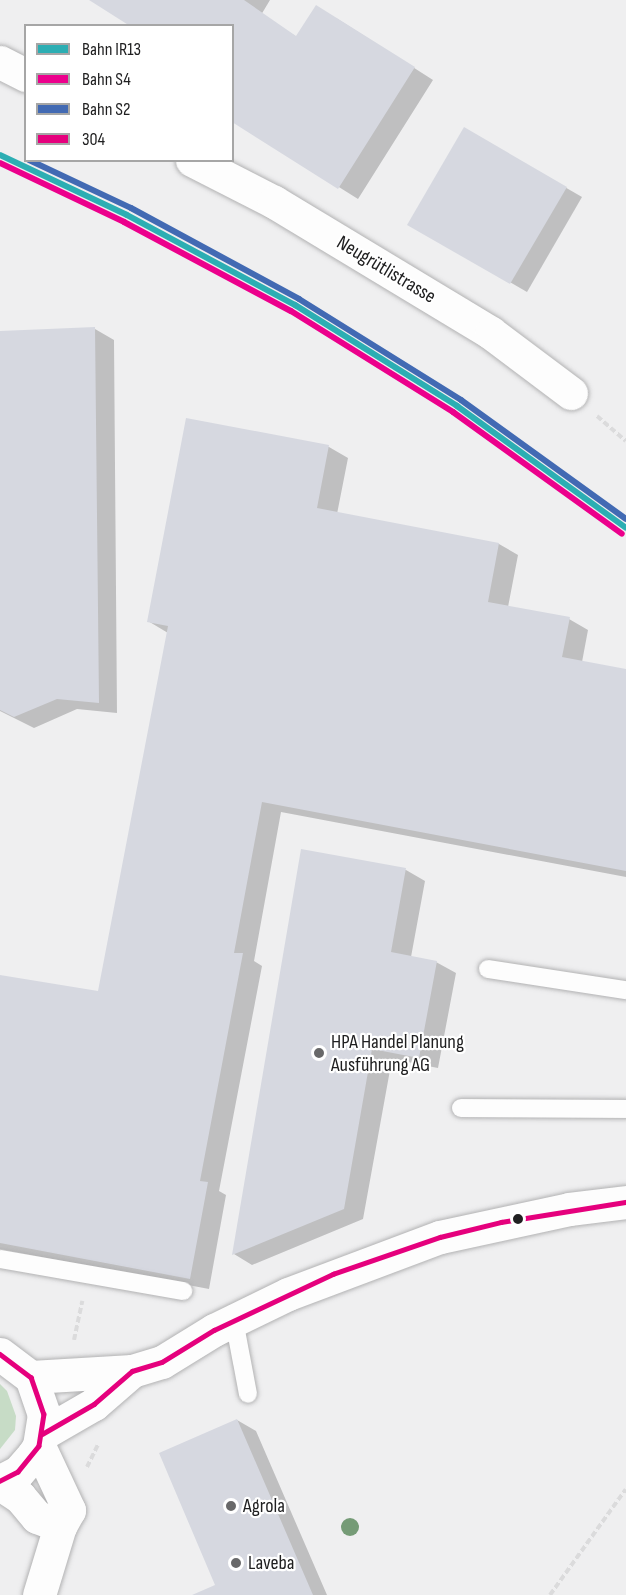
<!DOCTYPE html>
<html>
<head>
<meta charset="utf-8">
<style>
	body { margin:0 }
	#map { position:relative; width:626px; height:1595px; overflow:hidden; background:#efeff0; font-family:"Sofia Sans Condensed",sans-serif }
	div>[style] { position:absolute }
	.green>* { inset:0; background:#c7dcc6 }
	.shadow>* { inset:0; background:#0003 }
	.building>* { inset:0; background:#d6d8e0 }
	.path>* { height:4px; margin-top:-2px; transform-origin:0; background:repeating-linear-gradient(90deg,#dbdbdc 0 6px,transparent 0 9px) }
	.roads { filter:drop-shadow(0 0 2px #b2b2b3) drop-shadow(0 0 2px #b2b2b3) }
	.service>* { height:18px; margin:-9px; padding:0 9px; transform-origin:9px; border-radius:9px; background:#fdfdfd }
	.minor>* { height:33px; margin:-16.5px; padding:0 16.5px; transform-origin:16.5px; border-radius:16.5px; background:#fdfdfd }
	.primary>* { height:33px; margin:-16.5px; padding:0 16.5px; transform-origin:16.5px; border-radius:16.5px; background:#fdfdfd }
	.bus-1>* { height:4.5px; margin:-2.25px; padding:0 2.25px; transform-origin:2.25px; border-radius:2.25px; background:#e5007d }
	.rail-1>* { height:6px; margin:-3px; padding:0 3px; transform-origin:3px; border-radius:3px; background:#2caeb3 }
	.rail-2>* { height:6px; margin:-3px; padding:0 3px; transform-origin:3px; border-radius:3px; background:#ec008c }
	.rail-3>* { height:6px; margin:-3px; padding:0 3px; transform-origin:3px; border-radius:3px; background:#426ab3 }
	.trees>* { width:18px; height:18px; margin:-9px; border-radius:50%; background:#759b76 }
	.dots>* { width:16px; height:16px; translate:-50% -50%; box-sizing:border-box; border:3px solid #fff; border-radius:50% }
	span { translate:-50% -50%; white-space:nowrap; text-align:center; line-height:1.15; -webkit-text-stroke:4.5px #fff; paint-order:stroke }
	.street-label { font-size:20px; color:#202021 }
	.poi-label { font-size:20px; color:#202021 }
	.left { translate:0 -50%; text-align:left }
	.legend { position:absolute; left:24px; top:24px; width:210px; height:138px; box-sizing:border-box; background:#fff; border:2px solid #a6a6a6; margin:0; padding:8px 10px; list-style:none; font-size:18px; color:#202021 }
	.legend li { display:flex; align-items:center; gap:12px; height:30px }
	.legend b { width:30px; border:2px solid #a6a6a6 }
</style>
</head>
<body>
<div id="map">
	<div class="green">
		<i style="clip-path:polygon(0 1384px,7px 1391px,16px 1416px,15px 1430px,0 1449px)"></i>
	</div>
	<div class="shadow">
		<i style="clip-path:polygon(92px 0,270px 0,261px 15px,297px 37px,336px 18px,433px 80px,358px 199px,232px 120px,232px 26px)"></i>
		<i style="clip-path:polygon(464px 129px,582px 197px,527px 292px,409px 224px)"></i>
		<i style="clip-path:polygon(95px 329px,114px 340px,117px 713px,77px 709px,34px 728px,0 711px,0 332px)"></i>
		<i style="clip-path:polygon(187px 420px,329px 447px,348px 458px,337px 514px,499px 544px,518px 555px,508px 607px,569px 619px,588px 630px,582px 662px,626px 671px,626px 877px,281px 812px,254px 961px,262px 966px,219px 1191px,226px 1195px,209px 1289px,0 1249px,0 976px,100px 993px,168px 633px,148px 621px)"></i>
		<i style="clip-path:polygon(302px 851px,406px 870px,425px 881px,411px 957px,436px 962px,456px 973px,438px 1068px,392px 1059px,363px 1219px,252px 1265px,234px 1254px)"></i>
		<i style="clip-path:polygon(237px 1420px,256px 1431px,327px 1595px,196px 1595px,217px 1586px)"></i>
	</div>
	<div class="building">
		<i style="clip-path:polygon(89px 0,244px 0,296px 36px,316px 5px,415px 67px,338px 189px,232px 122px,232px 26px,130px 26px)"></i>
		<i style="clip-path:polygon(464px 127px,567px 187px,510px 284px,407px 225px)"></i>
		<i style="clip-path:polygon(95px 327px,99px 703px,57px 699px,14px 717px,0 710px,0 331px)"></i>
		<i style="clip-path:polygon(186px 418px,329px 445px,317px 508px,499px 543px,488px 602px,570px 617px,562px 657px,626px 669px,626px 871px,262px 802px,234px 953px,243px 953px,200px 1181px,208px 1182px,190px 1279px,0 1243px,0 975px,98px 991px,168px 626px,147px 622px)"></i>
		<i style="clip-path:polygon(301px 849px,406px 868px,391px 952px,437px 961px,419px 1058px,372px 1049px,344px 1209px,232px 1255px)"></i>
		<i style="clip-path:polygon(237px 1419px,313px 1595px,192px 1595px,215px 1585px,159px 1453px)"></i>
	</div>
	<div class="path">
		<i style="left:597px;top:416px;width:38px;rotate:41deg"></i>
		<i style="left:74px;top:1340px;width:40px;rotate:-78deg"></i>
		<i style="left:87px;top:1467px;width:25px;rotate:-64deg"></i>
		<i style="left:550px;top:1595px;width:130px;rotate:-54.4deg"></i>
	</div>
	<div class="roads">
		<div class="service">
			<i style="left:488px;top:969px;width:140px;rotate:8.7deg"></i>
			<i style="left:461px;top:1108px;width:165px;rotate:0.3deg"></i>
			<i style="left:0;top:1259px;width:186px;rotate:9.9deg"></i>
			<i style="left:234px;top:1320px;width:75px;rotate:79.3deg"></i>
		</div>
		<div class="minor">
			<i style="left:0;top:62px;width:29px;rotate:27deg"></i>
			<i style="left:192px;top:160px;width:92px;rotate:27.1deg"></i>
			<i style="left:274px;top:202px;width:253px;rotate:31.1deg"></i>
			<i style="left:491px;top:333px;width:100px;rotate:36.9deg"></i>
			<i style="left:39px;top:1446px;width:71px;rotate:64.9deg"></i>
			<i style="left:69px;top:1510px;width:18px;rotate:119deg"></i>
			<i style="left:60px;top:1526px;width:72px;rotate:106.9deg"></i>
			<i style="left:0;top:1484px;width:24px;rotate:33deg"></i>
			<i style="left:20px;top:1497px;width:26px;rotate:50deg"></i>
			<i style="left:37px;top:1517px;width:25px;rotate:21deg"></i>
		</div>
		<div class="primary">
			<i style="left:0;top:1354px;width:39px;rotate:37deg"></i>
			<i style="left:31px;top:1377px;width:39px;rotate:71deg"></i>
			<i style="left:44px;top:1414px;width:32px;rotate:99deg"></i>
			<i style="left:39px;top:1446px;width:11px;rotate:124deg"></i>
			<i style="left:33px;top:1455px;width:23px;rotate:131deg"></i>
			<i style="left:18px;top:1472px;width:20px;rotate:153deg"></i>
			<i style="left:31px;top:1377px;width:101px;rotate:-3.4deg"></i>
			<i style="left:132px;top:1371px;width:31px;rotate:-17deg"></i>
			<i style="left:162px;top:1362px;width:61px;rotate:-31.6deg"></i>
			<i style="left:214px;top:1330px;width:82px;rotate:-25.9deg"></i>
			<i style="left:288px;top:1294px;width:162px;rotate:-20.6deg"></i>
			<i style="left:440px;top:1237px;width:132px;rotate:-12.2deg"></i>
			<i style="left:569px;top:1209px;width:57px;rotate:-7deg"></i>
			<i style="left:42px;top:1434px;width:60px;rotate:-30deg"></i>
			<i style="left:94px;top:1404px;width:50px;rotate:-41deg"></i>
		</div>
	</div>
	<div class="bus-1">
		<i style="left:0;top:1354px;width:39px;rotate:37deg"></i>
		<i style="left:31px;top:1377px;width:39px;rotate:71deg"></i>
		<i style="left:44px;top:1414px;width:32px;rotate:99deg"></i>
		<i style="left:39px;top:1446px;width:33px;rotate:129deg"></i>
		<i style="left:18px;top:1472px;width:20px;rotate:153deg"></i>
		<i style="left:42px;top:1434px;width:60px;rotate:-30deg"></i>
		<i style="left:94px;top:1404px;width:50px;rotate:-41deg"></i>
		<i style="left:132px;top:1371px;width:31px;rotate:-17deg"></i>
		<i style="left:162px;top:1362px;width:61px;rotate:-31.6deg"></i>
		<i style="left:214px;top:1330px;width:132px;rotate:-25.2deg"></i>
		<i style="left:333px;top:1274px;width:113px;rotate:-19.1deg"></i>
		<i style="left:440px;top:1237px;width:63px;rotate:-13.8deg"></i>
		<i style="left:501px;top:1222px;width:127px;rotate:-9.1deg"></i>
	</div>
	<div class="rail-1">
		<i style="left:0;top:155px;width:140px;rotate:25.3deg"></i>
		<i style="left:127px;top:215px;width:191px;rotate:28.2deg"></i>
		<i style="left:295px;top:305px;width:191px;rotate:31.9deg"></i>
		<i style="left:457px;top:406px;width:208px;rotate:35.8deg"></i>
	</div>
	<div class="rail-2">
		<i style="left:0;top:163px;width:137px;rotate:25.4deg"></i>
		<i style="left:124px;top:222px;width:189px;rotate:28.1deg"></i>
		<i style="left:291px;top:311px;width:191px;rotate:31.9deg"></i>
		<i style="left:453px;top:412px;width:208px;rotate:35.8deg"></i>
	</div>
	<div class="rail-3">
		<i style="left:29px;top:160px;width:113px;rotate:25.2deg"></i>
		<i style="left:131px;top:208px;width:191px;rotate:28.4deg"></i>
		<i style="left:299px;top:299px;width:191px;rotate:31.9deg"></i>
		<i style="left:461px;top:400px;width:203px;rotate:35.8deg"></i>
	</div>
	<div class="trees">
		<i style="left:350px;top:1527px"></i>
	</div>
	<div class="dots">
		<i style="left:319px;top:1053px;background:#686869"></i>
		<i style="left:518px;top:1219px;background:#202021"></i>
		<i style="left:231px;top:1506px;background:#686869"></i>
		<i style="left:236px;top:1563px;background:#686869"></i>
	</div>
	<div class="street-label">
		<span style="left:386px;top:270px;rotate:31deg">Neugrütlistrasse</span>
	</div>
	<div class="poi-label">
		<span class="left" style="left:331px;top:1054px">HPA Handel Planung<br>Ausführung AG</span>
		<span class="left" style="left:243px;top:1506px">Agrola</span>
		<span class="left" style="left:248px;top:1563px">Laveba</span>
	</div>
	<ul class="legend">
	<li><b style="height:8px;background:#2caeb3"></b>Bahn IR13</li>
	<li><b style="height:8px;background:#ec008c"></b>Bahn S4</li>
	<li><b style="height:8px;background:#426ab3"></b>Bahn S2</li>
	<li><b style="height:8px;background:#e5007d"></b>304</li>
	</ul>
</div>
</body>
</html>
